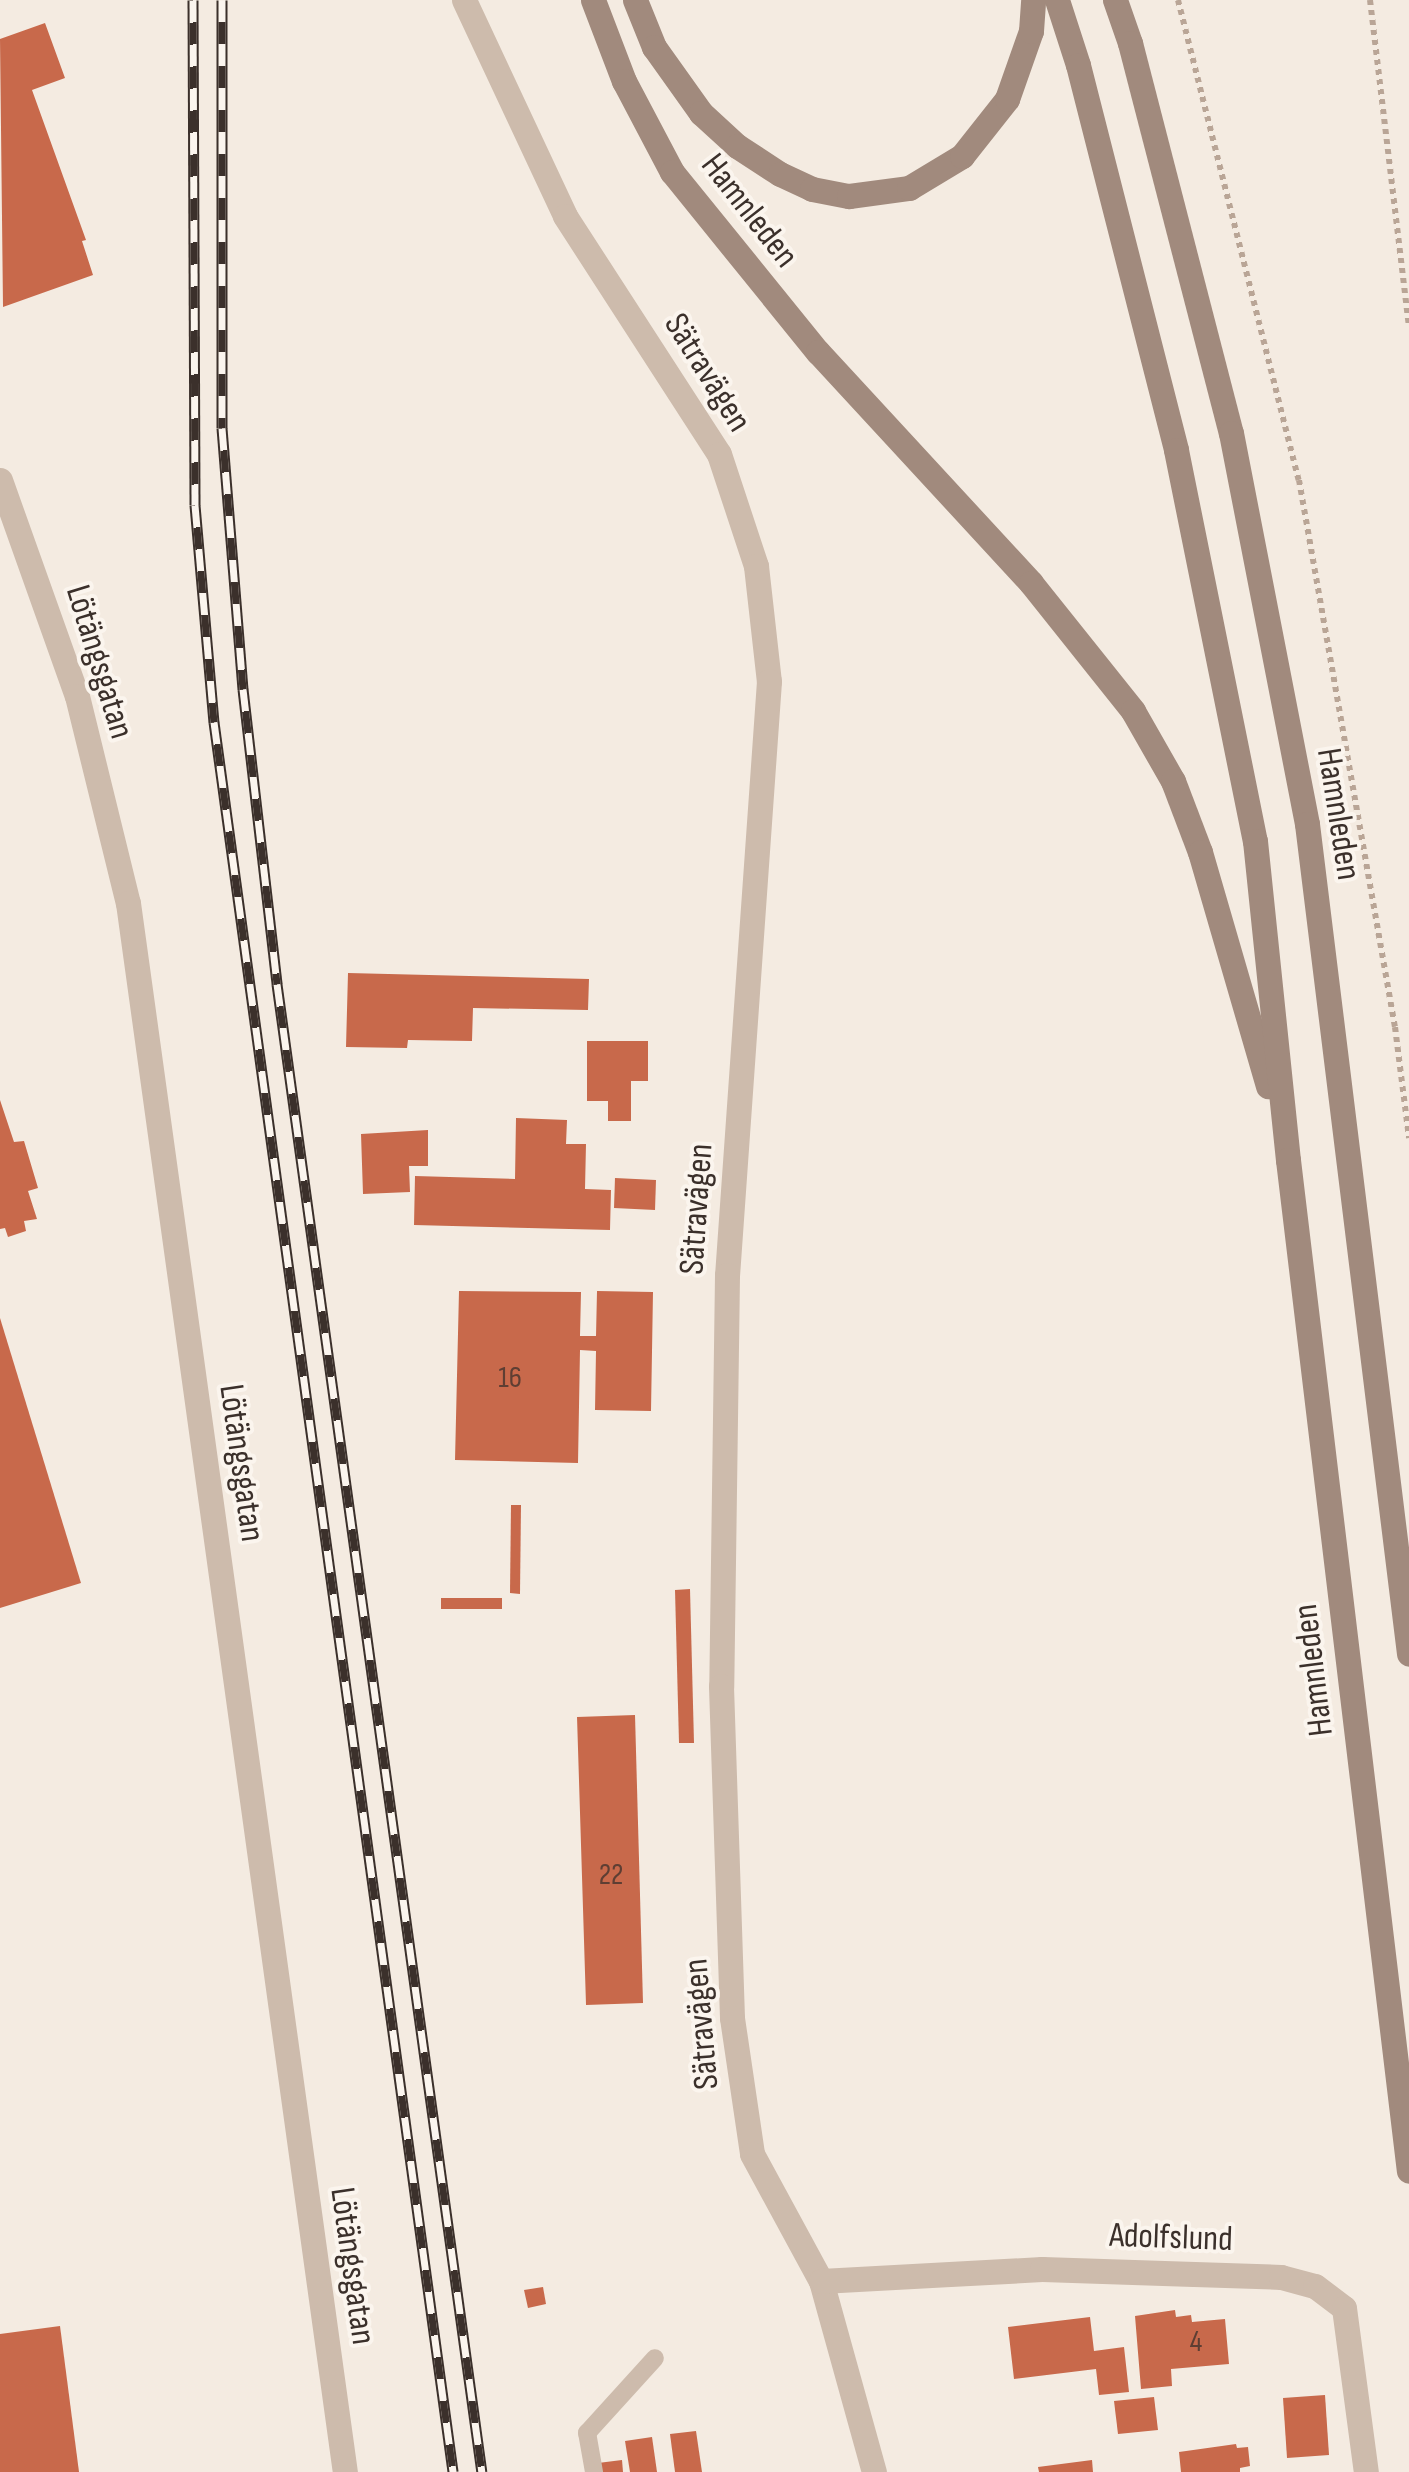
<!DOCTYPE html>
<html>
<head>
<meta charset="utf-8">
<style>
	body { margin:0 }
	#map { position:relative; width:1409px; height:2472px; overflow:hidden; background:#f4ebe1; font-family:"Sofia Sans Condensed",sans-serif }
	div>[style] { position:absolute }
	.building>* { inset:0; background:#c8694b }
	.path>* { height:6px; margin-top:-3px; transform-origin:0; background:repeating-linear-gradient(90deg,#b9a596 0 5px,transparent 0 10px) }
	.service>* { height:18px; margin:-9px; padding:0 9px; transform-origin:9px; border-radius:9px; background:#cdbbac }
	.minor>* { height:25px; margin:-12.5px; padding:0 12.5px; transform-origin:12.5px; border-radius:12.5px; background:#cdbbac }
	.secondary>* { height:25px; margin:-12.5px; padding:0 12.5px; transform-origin:12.5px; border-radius:12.5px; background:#a18a7d }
	.rail>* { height:11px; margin-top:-5.5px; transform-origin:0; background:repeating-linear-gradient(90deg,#fbf5ee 0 22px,#3b302b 0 44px); box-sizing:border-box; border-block:2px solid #3b302b }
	span { translate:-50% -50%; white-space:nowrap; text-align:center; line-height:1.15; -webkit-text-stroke:8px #fbf5ee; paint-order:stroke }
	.number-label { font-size:30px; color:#5e3e33 }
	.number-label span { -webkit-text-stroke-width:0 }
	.street-label { font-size:35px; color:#3b302b }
</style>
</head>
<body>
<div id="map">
	<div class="building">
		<i style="clip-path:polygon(45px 23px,65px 78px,32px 90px,86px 240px,82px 241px,93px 275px,3px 307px,0 39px)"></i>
		<i style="clip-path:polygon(348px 973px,589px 979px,588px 1010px,473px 1008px,472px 1041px,408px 1040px,407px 1048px,346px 1047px)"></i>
		<i style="clip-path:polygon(587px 1041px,648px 1041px,648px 1081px,631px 1081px,631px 1121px,608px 1121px,608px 1101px,587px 1101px)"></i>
		<i style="clip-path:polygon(0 1100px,14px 1142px,24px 1141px,38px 1188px,28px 1191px,37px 1219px,24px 1221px,26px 1231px,8px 1237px,5px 1228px,0 1229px)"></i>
		<i style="clip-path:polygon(516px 1118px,567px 1120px,566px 1144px,586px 1144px,585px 1189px,611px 1190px,610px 1230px,414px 1225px,415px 1176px,515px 1179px)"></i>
		<i style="clip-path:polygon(428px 1130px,428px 1166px,409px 1166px,410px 1192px,363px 1194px,361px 1134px)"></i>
		<i style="clip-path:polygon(615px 1178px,656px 1180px,655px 1210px,614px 1208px)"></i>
		<i style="clip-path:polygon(459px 1291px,581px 1292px,580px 1336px,596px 1336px,597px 1291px,653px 1292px,651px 1411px,595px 1410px,596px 1351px,580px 1350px,578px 1463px,455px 1460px)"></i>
		<i style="clip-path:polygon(0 1318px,81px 1583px,0 1608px)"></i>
		<i style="clip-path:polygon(511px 1505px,521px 1505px,520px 1594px,510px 1593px)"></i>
		<i style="clip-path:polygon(690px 1589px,694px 1743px,679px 1743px,675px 1590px)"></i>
		<i style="clip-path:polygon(441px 1598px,502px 1598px,502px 1609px,441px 1609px)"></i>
		<i style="clip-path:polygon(635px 1715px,643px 2003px,586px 2005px,577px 1717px)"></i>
		<i style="clip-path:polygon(543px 2287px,546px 2304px,528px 2308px,524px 2290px)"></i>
		<i style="clip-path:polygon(1175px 2310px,1176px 2317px,1191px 2315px,1192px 2322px,1225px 2319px,1229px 2364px,1171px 2369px,1172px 2386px,1141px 2389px,1135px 2316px)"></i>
		<i style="clip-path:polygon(1090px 2317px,1094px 2351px,1124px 2347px,1129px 2392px,1099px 2395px,1096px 2369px,1014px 2379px,1008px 2327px)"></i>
		<i style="clip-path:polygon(60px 2326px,79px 2472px,0 2472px,0 2334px)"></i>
		<i style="clip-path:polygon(1325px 2395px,1329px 2455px,1287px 2458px,1283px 2398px)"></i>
		<i style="clip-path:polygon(1154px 2397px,1158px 2430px,1118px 2434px,1114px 2401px)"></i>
		<i style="clip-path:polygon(696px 2431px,702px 2472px,675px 2472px,670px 2434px)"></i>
		<i style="clip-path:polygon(652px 2437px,657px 2472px,630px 2472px,625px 2441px)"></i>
		<i style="clip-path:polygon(1236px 2444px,1237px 2448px,1248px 2447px,1250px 2466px,1240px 2468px,1240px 2472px,1181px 2472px,1179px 2452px)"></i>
		<i style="clip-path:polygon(622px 2460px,623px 2472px,600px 2472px,598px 2463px)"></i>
		<i style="clip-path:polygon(1092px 2460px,1093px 2472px,1039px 2472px,1038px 2467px)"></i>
	</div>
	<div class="path">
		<i style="left:1178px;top:0;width:495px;rotate:75.9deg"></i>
		<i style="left:1299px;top:480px;width:555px;rotate:80.05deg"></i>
		<i style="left:1395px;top:1027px;width:112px;rotate:82.8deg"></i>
		<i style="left:1370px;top:0;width:329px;rotate:83.2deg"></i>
	</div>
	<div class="service">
		<i style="left:594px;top:2472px;width:40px;rotate:-100deg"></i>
		<i style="left:587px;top:2433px;width:101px;rotate:-47.8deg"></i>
	</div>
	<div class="minor">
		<i style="left:464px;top:0;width:238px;rotate:64.9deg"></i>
		<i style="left:565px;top:216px;width:283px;rotate:57.1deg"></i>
		<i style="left:719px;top:454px;width:118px;rotate:71.7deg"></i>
		<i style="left:756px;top:566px;width:116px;rotate:83.6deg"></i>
		<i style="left:769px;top:681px;width:595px;rotate:94.04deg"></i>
		<i style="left:727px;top:1275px;width:411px;rotate:90.8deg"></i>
		<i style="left:721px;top:1686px;width:332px;rotate:88.1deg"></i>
		<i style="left:732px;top:2018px;width:137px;rotate:81.6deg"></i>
		<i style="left:752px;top:2154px;width:145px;rotate:61.5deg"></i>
		<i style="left:821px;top:2281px;width:198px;rotate:74.5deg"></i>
		<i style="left:0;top:480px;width:229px;rotate:70.4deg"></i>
		<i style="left:77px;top:696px;width:213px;rotate:76.2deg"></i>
		<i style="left:128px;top:903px;width:1584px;rotate:82.13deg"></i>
		<i style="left:821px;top:2281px;width:221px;rotate:-3.1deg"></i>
		<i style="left:1042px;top:2269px;width:239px;rotate:1.9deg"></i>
		<i style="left:1281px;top:2277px;width:35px;rotate:15deg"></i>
		<i style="left:1315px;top:2286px;width:36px;rotate:37deg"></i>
		<i style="left:1344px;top:2308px;width:165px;rotate:82.4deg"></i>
	</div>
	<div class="secondary">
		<i style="left:593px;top:0;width:87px;rotate:69.1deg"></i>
		<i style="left:624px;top:81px;width:103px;rotate:62.2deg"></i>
		<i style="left:672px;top:172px;width:232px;rotate:51deg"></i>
		<i style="left:818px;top:352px;width:314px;rotate:47.3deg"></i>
		<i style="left:1031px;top:583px;width:164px;rotate:51.4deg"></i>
		<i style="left:1133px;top:711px;width:81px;rotate:60.3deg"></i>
		<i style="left:1173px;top:781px;width:76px;rotate:69.2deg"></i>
		<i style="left:1200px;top:852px;width:244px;rotate:73.8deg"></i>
		<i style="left:635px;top:0;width:51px;rotate:68deg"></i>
		<i style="left:654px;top:47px;width:81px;rotate:54.5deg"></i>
		<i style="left:701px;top:113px;width:49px;rotate:42.5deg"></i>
		<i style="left:737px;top:146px;width:51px;rotate:33.1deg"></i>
		<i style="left:780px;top:174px;width:35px;rotate:25deg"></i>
		<i style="left:812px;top:189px;width:38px;rotate:11deg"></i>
		<i style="left:849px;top:196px;width:61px;rotate:-7.6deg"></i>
		<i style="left:909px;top:188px;width:62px;rotate:-31.1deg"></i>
		<i style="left:962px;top:156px;width:73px;rotate:-51.7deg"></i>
		<i style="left:1007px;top:99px;width:72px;rotate:-70.6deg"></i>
		<i style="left:1031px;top:31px;width:31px;rotate:-86deg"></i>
		<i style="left:1057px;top:0;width:68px;rotate:72.1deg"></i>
		<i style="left:1078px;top:65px;width:397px;rotate:75.7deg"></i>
		<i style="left:1176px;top:450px;width:399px;rotate:78.6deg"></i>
		<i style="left:1255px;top:841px;width:321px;rotate:84.1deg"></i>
		<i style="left:1288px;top:1160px;width:1018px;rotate:83.18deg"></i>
		<i style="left:1115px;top:0;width:46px;rotate:70.8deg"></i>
		<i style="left:1130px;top:43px;width:403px;rotate:75.5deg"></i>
		<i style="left:1231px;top:433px;width:398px;rotate:79deg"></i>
		<i style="left:1307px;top:824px;width:836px;rotate:82.99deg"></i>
	</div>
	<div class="rail">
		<i style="left:193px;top:0;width:505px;rotate:89.77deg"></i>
		<i style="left:195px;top:505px;width:218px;rotate:85deg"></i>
		<i style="left:214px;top:722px;width:1766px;rotate:82.22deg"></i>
		<i style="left:222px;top:0;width:428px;rotate:90deg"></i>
		<i style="left:222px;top:428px;width:262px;rotate:85.4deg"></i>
		<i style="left:243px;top:689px;width:297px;rotate:83.4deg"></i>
		<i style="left:277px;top:984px;width:1502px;rotate:82.16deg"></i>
	</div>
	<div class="number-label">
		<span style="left:510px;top:1378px">16</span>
		<span style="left:611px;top:1875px">22</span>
		<span style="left:1196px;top:2342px">4</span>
	</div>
	<div class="street-label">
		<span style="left:749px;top:211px;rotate:52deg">Hamnleden</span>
		<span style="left:707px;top:373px;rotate:58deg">Sätravägen</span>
		<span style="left:99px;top:662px;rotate:73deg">Lötängsgatan</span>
		<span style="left:1338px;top:814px;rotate:81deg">Hamnleden</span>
		<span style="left:697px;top:1209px;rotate:-86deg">Sätravägen</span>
		<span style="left:241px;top:1463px;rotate:82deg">Lötängsgatan</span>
		<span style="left:1314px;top:1670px;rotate:-97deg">Hamnleden</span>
		<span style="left:702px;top:2024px;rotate:-95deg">Sätravägen</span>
		<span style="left:1171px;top:2238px;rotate:2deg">Adolfslund</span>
		<span style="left:352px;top:2266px;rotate:82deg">Lötängsgatan</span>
	</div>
</div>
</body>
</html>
